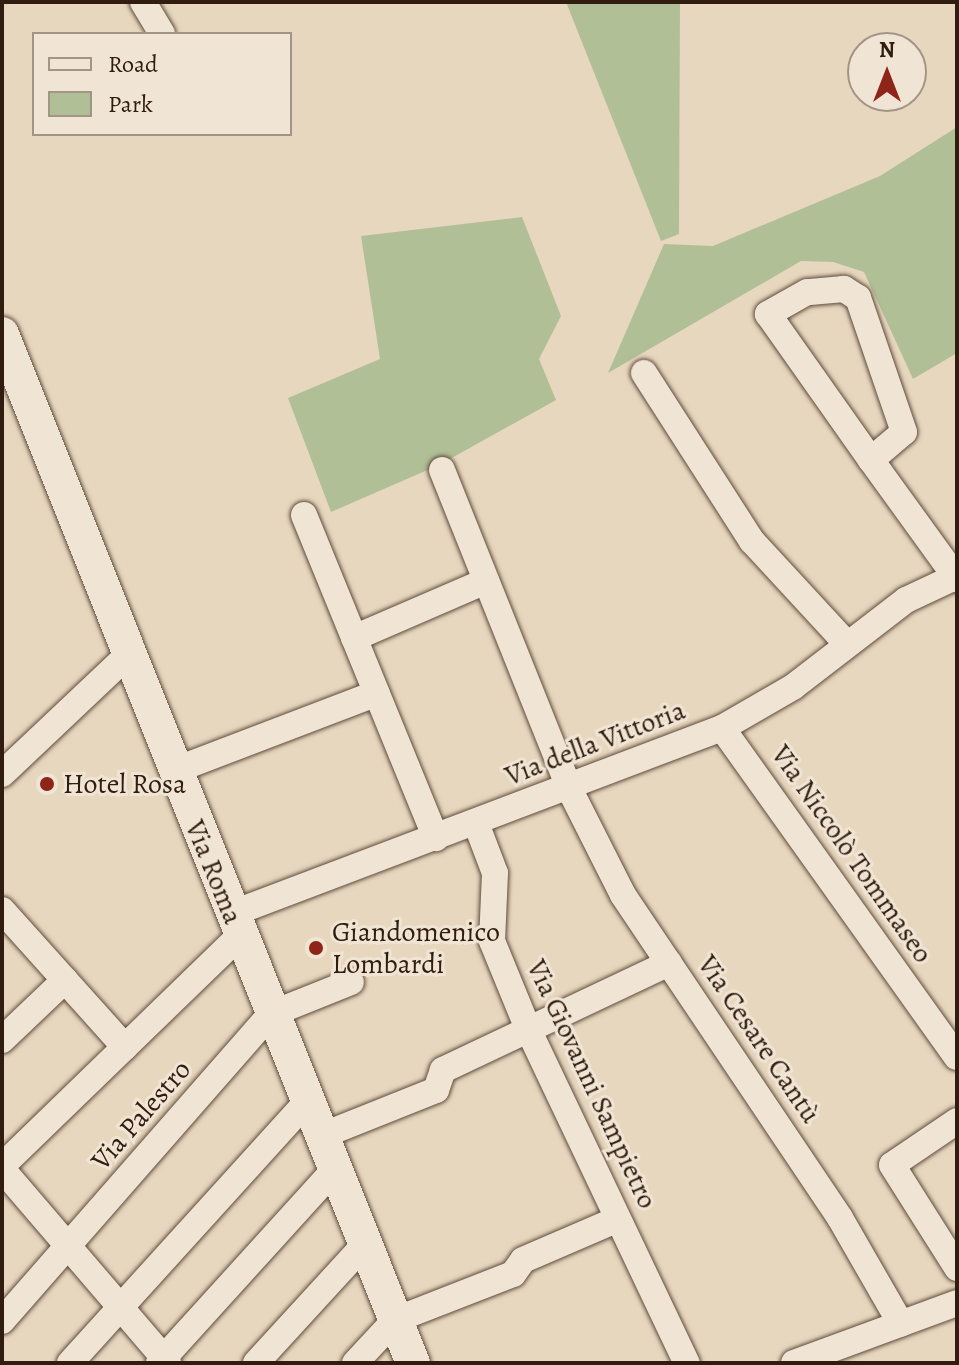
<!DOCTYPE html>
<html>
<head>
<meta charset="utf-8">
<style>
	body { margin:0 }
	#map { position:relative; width:959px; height:1365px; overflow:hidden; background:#e8d7bf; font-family:Alegreya,serif }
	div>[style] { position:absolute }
	.green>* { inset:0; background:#b1bf96 }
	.roads { filter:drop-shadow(0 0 2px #5e4c3b) drop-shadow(0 0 2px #5e4c3b) }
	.minor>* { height:26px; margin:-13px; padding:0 13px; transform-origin:13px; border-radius:13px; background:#f0e5d5 }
	.tertiary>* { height:34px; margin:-17px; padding:0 17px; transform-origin:17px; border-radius:17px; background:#f0e5d5 }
	.dots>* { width:22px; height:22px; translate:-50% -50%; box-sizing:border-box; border:4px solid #f0e5d5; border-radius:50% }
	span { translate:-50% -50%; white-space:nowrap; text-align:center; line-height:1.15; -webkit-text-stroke:6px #f0e5d5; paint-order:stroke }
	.street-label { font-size:28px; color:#301d0f }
	.poi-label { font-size:28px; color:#301d0f }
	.left { translate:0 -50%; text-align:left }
	.frame { position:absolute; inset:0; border:4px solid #301d0f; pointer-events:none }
	.legend { position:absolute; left:32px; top:32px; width:260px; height:104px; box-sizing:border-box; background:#f0e5d5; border:2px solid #a39586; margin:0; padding:10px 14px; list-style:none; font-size:24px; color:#301d0f }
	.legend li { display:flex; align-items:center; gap:16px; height:40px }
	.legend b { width:40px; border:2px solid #a39586 }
	.north { position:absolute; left:847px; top:32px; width:80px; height:80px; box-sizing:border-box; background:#f0e5d5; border:2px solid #a39586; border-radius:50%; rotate:0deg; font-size:22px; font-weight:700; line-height:32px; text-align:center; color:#301d0f }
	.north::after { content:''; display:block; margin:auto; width:28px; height:36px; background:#8f2418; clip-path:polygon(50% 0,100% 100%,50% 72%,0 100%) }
</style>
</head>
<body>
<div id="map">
	<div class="green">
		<i style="clip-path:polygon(566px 2px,680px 2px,679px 234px,661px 241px)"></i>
		<i style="clip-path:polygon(957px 127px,957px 353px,913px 379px,864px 272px,833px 262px,801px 261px,608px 373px,664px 244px,713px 246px,880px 176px)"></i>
		<i style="clip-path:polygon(522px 217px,561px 316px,539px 359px,556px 400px,439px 465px,331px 512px,288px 398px,380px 359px,361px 236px)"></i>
	</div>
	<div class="roads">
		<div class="minor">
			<i style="left:143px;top:2px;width:37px;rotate:59deg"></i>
			<i style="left:644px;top:373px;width:200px;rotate:57.3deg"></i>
			<i style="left:752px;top:541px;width:140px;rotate:47.3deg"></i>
			<i style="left:871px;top:460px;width:43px;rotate:-40.3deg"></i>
			<i style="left:904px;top:432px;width:142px;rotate:-108.9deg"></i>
			<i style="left:858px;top:298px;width:17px;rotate:-147deg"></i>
			<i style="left:844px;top:289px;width:37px;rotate:175deg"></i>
			<i style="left:807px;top:292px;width:45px;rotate:150.6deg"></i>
			<i style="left:768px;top:314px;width:179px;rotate:54.8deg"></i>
			<i style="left:871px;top:460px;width:147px;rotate:54.1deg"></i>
			<i style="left:442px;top:470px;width:342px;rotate:68.2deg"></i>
			<i style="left:569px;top:788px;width:120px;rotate:63.2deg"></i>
			<i style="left:623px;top:895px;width:389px;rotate:56.1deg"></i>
			<i style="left:840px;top:1218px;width:122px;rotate:60.1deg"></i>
			<i style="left:304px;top:515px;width:349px;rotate:67.8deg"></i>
			<i style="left:354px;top:638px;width:144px;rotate:-23.4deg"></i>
			<i style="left:722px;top:728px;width:404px;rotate:54.5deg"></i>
			<i style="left:173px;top:771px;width:218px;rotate:-20.9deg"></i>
			<i style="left:2px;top:774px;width:173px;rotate:-43.4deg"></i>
			<i style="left:476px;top:823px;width:53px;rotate:69.2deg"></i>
			<i style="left:495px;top:873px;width:68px;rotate:92.5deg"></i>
			<i style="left:492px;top:941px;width:97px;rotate:67.7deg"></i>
			<i style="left:529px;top:1031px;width:368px;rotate:64.6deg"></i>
			<i style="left:2px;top:910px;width:184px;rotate:48.1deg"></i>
			<i style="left:231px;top:914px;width:525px;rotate:-20.75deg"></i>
			<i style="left:722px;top:728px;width:82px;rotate:-30deg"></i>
			<i style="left:793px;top:687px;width:143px;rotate:-37.6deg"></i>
			<i style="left:906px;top:600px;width:56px;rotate:-25.2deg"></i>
			<i style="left:2px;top:1040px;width:87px;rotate:-43.6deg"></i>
			<i style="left:957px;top:1121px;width:78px;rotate:145.9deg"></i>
			<i style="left:892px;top:1165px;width:122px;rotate:57.7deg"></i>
			<i style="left:321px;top:1136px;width:124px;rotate:-21.8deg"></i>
			<i style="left:436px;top:1090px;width:21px;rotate:-71deg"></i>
			<i style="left:443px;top:1070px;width:250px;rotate:-25.3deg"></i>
			<i style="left:2px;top:1166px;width:330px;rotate:-44.1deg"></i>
			<i style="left:2px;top:1169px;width:255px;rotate:49.4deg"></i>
			<i style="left:2px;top:1321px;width:408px;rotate:-48.8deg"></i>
			<i style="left:271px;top:1014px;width:86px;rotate:-21.8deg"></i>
			<i style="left:70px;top:1363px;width:353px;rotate:-47.8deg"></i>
			<i style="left:159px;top:1363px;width:261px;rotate:-47.8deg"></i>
			<i style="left:256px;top:1363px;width:161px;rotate:-47.5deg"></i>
			<i style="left:355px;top:1363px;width:59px;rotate:-47.1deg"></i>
			<i style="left:395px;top:1320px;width:127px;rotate:-21.3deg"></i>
			<i style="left:513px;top:1274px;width:17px;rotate:-54deg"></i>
			<i style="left:523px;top:1260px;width:103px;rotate:-23.3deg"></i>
			<i style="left:794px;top:1363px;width:174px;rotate:-20.2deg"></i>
		</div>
		<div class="tertiary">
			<i style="left:2px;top:334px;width:1108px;rotate:68.23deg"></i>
		</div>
	</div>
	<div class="dots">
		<i style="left:47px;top:784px;background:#8f2418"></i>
		<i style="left:316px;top:948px;background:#8f2418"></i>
	</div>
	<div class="street-label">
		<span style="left:595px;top:743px;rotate:-21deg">Via della Vittoria</span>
		<span style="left:852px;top:854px;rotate:55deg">Via Niccolò Tommaseo</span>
		<span style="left:214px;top:872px;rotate:68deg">Via Roma</span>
		<span style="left:759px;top:1039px;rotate:56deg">Via Cesare Cantù</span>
		<span style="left:592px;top:1084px;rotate:65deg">Via Giovanni Sampietro</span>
		<span style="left:141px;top:1115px;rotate:-49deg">Via Palestro</span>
	</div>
	<div class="poi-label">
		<span class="left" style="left:63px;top:784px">Hotel Rosa</span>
		<span class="left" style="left:332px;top:948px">Giandomenico<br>Lombardi</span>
	</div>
	<div class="frame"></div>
	<ul class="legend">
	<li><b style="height:10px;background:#f0e5d5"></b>Road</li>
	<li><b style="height:22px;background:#b1bf96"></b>Park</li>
	</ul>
	<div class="north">N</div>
</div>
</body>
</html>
